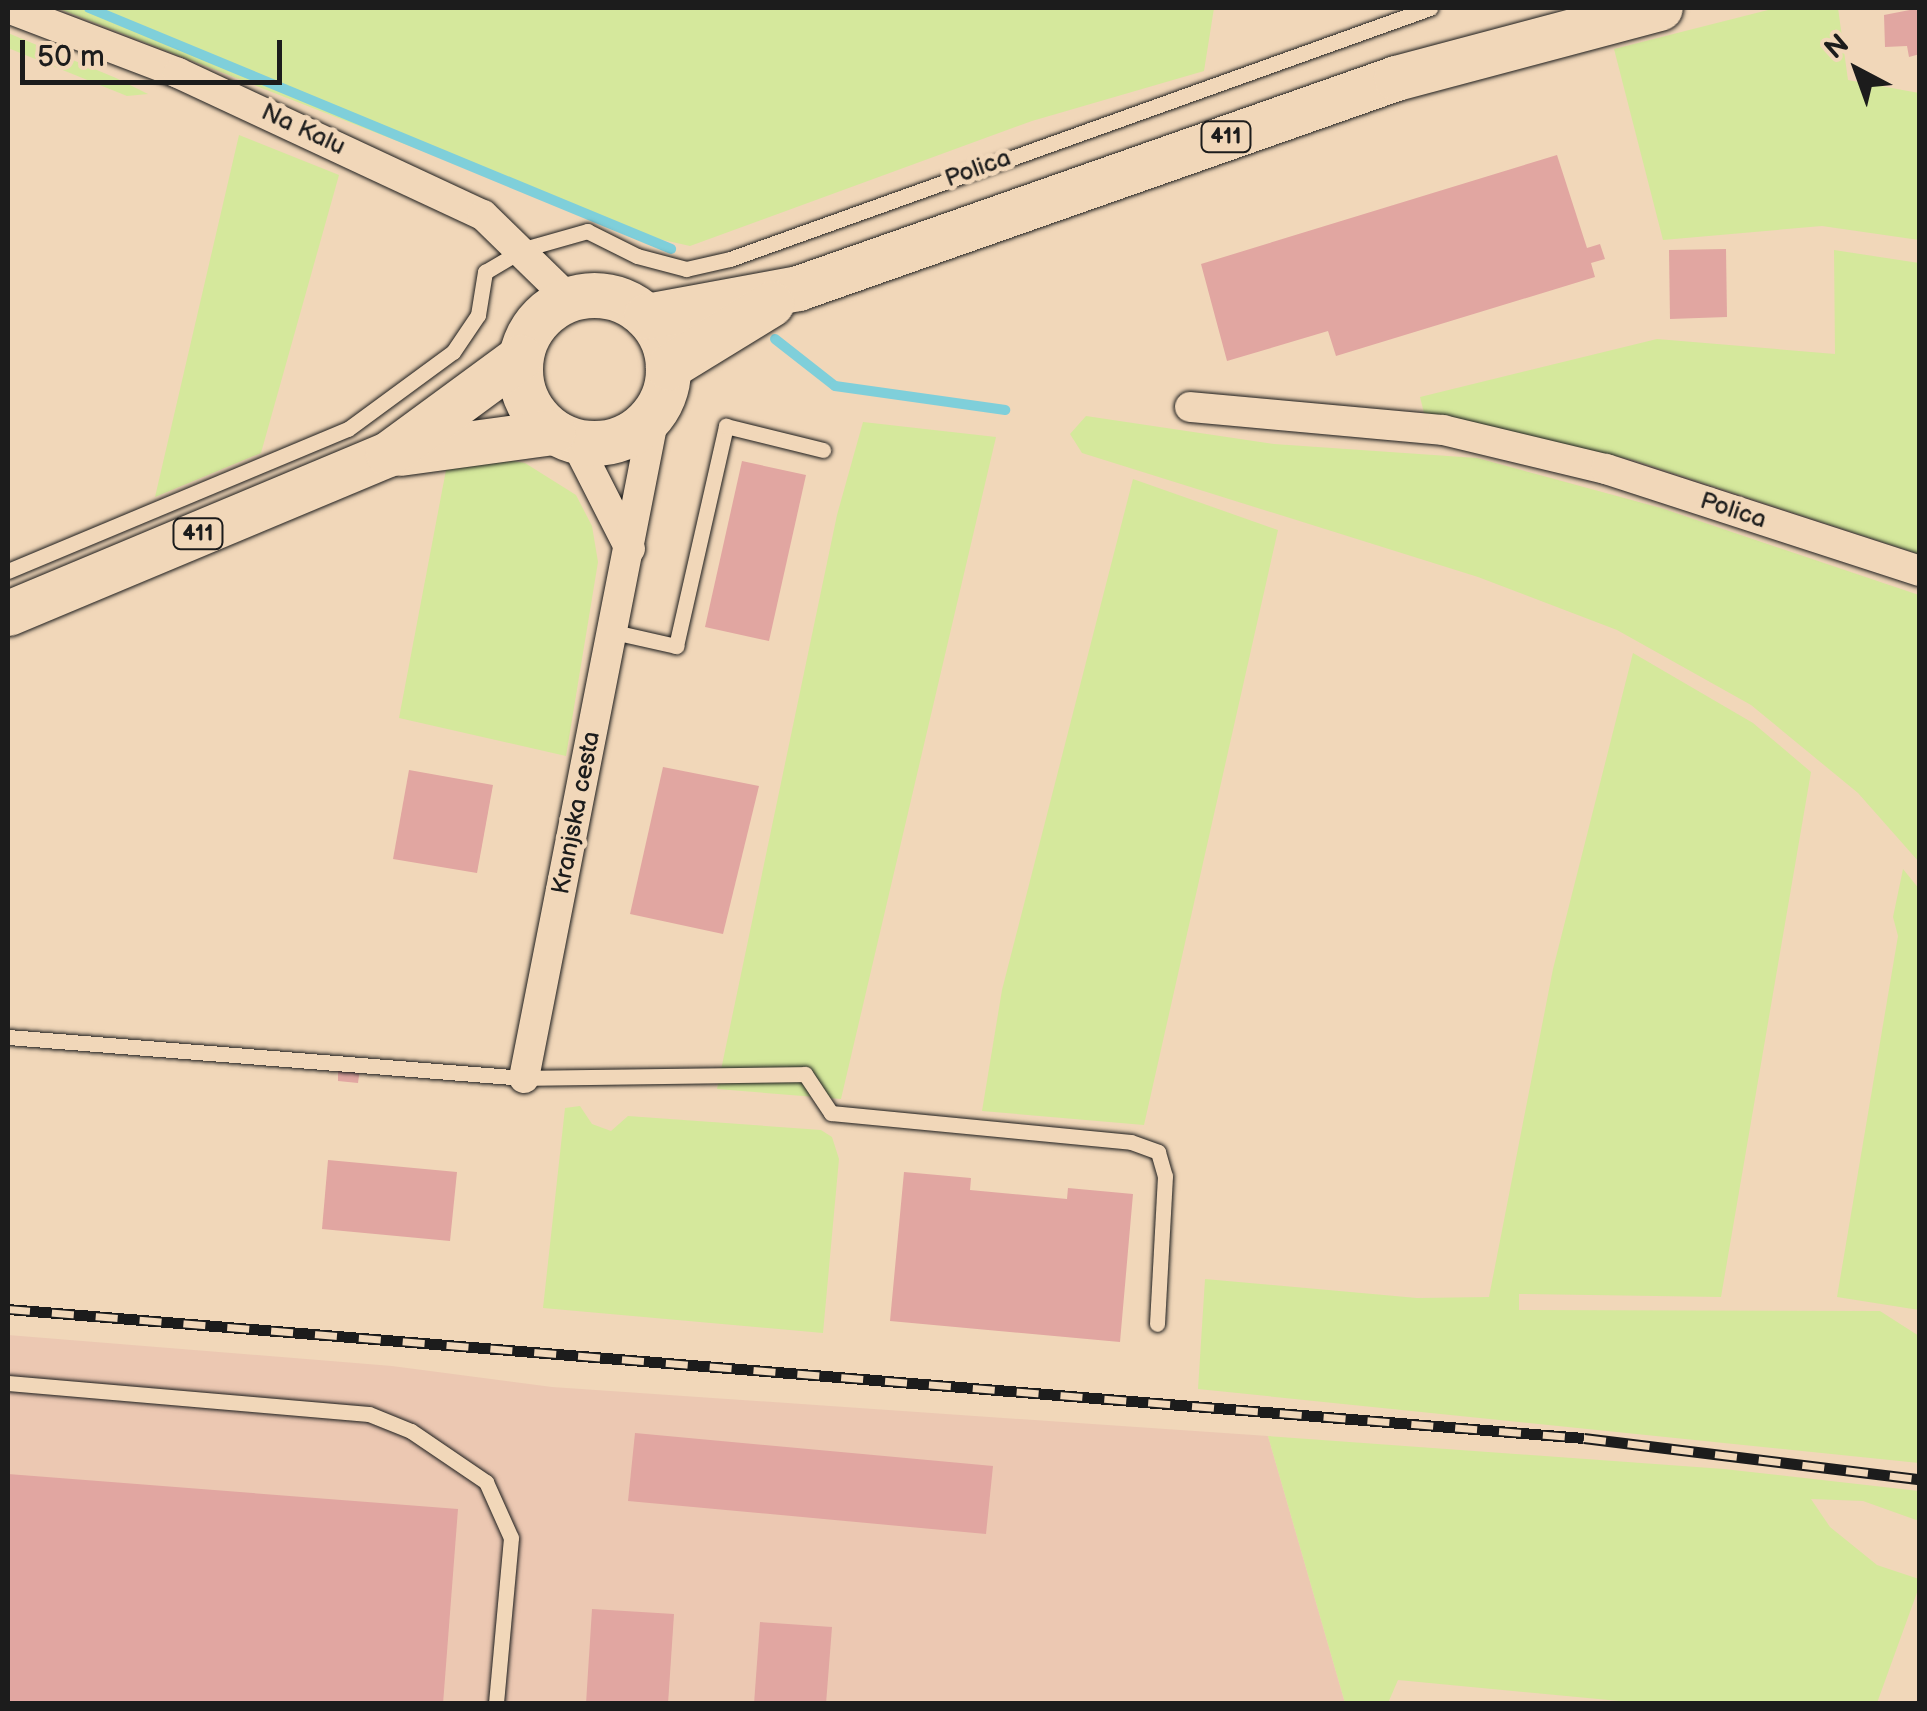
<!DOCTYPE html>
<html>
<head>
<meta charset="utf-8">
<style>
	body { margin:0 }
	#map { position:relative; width:1927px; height:1711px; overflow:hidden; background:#f1d7b9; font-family:"Balsamiq Sans",sans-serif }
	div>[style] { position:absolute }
	.built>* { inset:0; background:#ecc8b2 }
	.green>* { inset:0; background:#d5e89c }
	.stream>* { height:10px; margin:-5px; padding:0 5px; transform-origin:5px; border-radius:5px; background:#7fcfda }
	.building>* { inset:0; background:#e1a6a1 }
	.roads { filter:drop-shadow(0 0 2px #1c1c1c) drop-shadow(0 0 2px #1c1c1c) }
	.service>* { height:15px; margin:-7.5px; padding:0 7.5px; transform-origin:7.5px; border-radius:7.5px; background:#f1d7b9 }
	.minor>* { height:30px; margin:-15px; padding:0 15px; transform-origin:15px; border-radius:15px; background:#f1d7b9 }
	.primary>* { height:45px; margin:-22.5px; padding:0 22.5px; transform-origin:22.5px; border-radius:22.5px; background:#f1d7b9 }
	.primary>.ring { margin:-22.5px; padding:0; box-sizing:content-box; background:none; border:45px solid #f1d7b9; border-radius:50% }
	.rail>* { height:11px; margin-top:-5.5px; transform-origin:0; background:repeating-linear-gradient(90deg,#f1d7b9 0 22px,#1c1c1c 0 44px); box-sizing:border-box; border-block:2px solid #1c1c1c }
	span { translate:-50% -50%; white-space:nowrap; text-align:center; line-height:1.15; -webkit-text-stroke:10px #f1d7b9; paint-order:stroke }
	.shield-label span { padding:2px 8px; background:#f1d7b9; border:2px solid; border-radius:8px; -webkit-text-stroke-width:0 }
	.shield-label { font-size:22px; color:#1c1c1c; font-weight:700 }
	.street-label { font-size:25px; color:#1c1c1c }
	.frame { position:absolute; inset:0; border:10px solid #1c1c1c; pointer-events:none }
	.north { position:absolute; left:1807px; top:20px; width:100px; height:100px; -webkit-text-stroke:8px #f1d7b9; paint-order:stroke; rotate:319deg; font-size:28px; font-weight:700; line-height:40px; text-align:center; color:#1c1c1c }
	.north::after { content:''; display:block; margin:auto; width:35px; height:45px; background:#1c1c1c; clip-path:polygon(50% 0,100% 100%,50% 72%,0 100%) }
	.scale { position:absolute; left:20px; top:40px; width:262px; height:45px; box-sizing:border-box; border:5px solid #1c1c1c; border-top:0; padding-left:12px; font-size:30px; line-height:35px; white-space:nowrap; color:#1c1c1c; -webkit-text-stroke:8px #f1d7b9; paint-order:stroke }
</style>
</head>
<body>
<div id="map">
	<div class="built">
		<i style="clip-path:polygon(8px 1335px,392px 1366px,552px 1387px,1268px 1436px,1345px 1703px,8px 1703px)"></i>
	</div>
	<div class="green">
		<i style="clip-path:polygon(57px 8px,1214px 8px,1204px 71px,1032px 121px,690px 246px,632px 233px)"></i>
		<i style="clip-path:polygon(1776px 8px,1838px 8px,1848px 80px,1919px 93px,1919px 240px,1822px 226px,1663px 240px,1614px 49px)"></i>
		<i style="clip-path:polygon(8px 33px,116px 78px,148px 94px,127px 96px,8px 48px)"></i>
		<i style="clip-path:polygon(239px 135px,339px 175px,261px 453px,155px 497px)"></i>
		<i style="clip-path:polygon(1834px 250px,1919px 263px,1919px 554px,1633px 460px,1424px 413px,1420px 397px,1657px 339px,1835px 354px)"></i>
		<i style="clip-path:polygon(1086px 416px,1274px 444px,1477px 458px,1661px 508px,1919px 595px,1919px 862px,1858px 793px,1751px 705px,1617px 630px,1478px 577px,1082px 453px,1070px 434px)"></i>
		<i style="clip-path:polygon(863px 422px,996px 437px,841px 1099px,717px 1089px,837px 515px)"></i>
		<i style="clip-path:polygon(497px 458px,525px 463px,576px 495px,592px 526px,598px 562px,566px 756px,399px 718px,446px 470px)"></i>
		<i style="clip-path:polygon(1133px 479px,1278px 530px,1144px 1125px,982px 1111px,1002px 990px)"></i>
		<i style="clip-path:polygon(1633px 653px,1753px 723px,1811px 772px,1721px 1297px,1519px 1294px,1519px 1310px,1880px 1311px,1919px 1336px,1919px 1463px,1198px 1389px,1205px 1279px,1417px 1298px,1489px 1297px,1553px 969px)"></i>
		<i style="clip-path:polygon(1903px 869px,1920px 890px,1919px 1310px,1837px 1297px,1898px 936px,1893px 917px)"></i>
		<i style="clip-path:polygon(580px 1106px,592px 1124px,611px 1131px,628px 1116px,821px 1130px,832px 1137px,839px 1159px,823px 1333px,543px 1308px,565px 1108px)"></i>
		<i style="clip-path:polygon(1268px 1436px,1724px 1469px,1919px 1491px,1919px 1521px,1863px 1501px,1811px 1499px,1830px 1527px,1877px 1565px,1919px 1579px,1919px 1587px,1877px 1703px,1651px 1704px,1398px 1680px,1388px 1703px,1345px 1703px)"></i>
	</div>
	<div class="stream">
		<i style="left:89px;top:8px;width:630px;rotate:22.49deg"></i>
		<i style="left:775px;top:339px;width:76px;rotate:38.1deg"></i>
		<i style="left:835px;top:386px;width:172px;rotate:8deg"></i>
	</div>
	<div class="building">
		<i style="clip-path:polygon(1920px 8px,1920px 54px,1909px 57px,1907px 46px,1885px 47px,1884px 15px)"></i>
		<i style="clip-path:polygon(1557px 155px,1587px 248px,1600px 244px,1605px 259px,1591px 263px,1595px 277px,1336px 356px,1328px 331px,1227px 361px,1201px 264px)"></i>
		<i style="clip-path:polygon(1726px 249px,1727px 317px,1670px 319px,1669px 250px)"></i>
		<i style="clip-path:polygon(742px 461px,806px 475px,769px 641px,705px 627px)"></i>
		<i style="clip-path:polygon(663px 767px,759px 786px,723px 934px,630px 914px)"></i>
		<i style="clip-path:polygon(409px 770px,493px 785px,477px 873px,393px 859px)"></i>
		<i style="clip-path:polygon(338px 1065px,360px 1068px,358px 1083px,338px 1081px)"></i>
		<i style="clip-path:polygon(328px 1160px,457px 1172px,450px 1241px,322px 1229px)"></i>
		<i style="clip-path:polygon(904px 1172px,971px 1178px,970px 1190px,1067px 1199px,1068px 1188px,1133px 1194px,1120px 1342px,890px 1321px)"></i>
		<i style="clip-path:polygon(635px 1433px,993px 1466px,986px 1534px,628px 1501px)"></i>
		<i style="clip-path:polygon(8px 1474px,458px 1509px,443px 1704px,8px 1704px)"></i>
		<i style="clip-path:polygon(592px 1609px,674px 1614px,668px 1704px,586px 1704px)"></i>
		<i style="clip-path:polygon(760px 1622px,832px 1627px,826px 1704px,754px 1704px)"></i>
	</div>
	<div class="roads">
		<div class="service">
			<i style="left:8px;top:571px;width:368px;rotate:-22.7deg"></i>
			<i style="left:348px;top:429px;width:130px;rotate:-36.3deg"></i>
			<i style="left:453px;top:352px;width:45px;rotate:-56deg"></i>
			<i style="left:478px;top:315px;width:44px;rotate:-80.8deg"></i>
			<i style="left:485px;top:272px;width:45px;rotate:-30.5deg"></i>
			<i style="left:524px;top:249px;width:66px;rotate:-15.9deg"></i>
			<i style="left:587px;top:231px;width:56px;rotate:26.6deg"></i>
			<i style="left:637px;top:256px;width:51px;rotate:14.9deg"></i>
			<i style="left:686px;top:269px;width:45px;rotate:-12.8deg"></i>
			<i style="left:730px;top:259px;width:744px;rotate:-19.73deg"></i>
			<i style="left:614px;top:632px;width:64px;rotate:12.7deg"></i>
			<i style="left:676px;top:646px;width:226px;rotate:-77.2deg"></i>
			<i style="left:726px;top:426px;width:100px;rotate:13.9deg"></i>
			<i style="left:8px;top:1037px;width:518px;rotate:4.54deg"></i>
			<i style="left:524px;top:1078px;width:281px;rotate:-0.8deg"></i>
			<i style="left:805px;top:1074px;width:47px;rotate:56.3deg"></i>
			<i style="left:831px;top:1113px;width:301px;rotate:5.5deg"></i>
			<i style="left:1131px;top:1142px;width:29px;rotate:20deg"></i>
			<i style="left:1158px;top:1152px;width:25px;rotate:74deg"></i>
			<i style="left:1165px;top:1176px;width:148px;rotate:93.1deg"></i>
			<i style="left:8px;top:1383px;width:362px;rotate:4.9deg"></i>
			<i style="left:369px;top:1414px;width:45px;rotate:22deg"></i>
			<i style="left:411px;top:1431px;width:91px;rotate:34.2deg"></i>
			<i style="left:486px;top:1482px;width:61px;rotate:65.9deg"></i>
			<i style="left:511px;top:1538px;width:167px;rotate:95.2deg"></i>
		</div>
		<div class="minor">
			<i style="left:8px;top:8px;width:182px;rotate:20.9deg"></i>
			<i style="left:178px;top:73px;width:336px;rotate:25deg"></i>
			<i style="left:483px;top:215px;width:120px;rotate:44.3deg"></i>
			<i style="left:1190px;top:407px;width:254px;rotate:5.2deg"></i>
			<i style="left:1443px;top:430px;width:168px;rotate:13.5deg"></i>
			<i style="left:1606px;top:469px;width:330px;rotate:18deg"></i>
			<i style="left:575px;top:441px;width:121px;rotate:63deg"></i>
			<i style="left:524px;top:1078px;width:680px;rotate:-78.89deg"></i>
		</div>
		<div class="primary">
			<i class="ring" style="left:520px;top:295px;width:103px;height:103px"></i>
			<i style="left:646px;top:316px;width:155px;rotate:-10.4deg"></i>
			<i style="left:798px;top:288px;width:634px;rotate:-19.35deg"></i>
			<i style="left:1396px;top:78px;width:273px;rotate:-14.9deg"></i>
			<i style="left:668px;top:367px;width:121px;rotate:-31.5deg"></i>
			<i style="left:400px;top:453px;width:154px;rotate:-7.8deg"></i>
			<i style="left:8px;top:613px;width:412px;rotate:-22.7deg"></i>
			<i style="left:388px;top:454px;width:164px;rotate:-36.3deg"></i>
		</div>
	</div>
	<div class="rail">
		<i style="left:8px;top:1309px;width:1581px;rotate:4.68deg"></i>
		<i style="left:1584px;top:1438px;width:338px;rotate:7deg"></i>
	</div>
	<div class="shield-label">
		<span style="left:1226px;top:137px">411</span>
		<span style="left:198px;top:534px">411</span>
	</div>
	<div class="street-label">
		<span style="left:303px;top:130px;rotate:25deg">Na Kalu</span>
		<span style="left:978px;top:169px;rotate:-20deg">Polica</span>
		<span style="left:1733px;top:511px;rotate:18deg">Polica</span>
		<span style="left:577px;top:813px;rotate:-79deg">Kranjska cesta</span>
	</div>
	<div class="frame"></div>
	<div class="north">N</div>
	<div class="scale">50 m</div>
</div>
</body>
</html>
